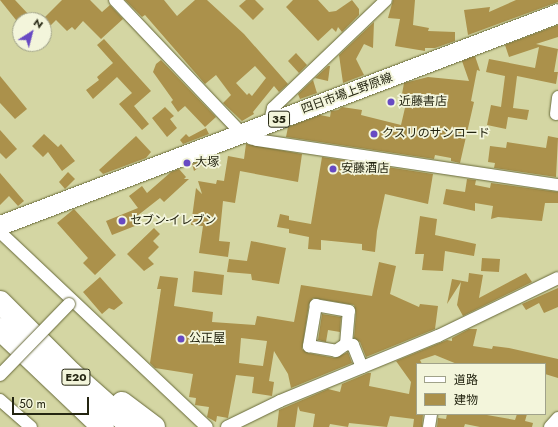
<!DOCTYPE html>
<html>
<head>
<meta charset="utf-8">
<style>
	body { margin:0 }
	#map { position:relative; width:558px; height:427px; overflow:hidden; background:#d4d6a3; font-family:Jost,"Noto Sans JP",sans-serif }
	div>[style] { position:absolute }
	.building>* { inset:0; background:#ab914b }
	.roads { filter:drop-shadow(0 0 1px #676939) drop-shadow(0 0 1px #676939) }
	.minor>* { height:12px; margin:-6px; padding:0 6px; transform-origin:6px; border-radius:6px; background:#fff }
	.primary>* { height:19px; margin:-9.5px; padding:0 9.5px; transform-origin:9.5px; border-radius:9.5px; background:#fff }
	.motorway>* { height:22px; margin:-11px; padding:0 11px; transform-origin:11px; border-radius:11px; background:#fff }
	.bridges { filter:drop-shadow(0 0 1px #676939) drop-shadow(0 0 1px #676939) }
	.minor-bridge>* { height:12px; margin:-6px; padding:0 6px; transform-origin:6px; border-radius:6px; background:#fff }
	.dots>* { width:11px; height:11px; translate:-50% -50%; box-sizing:border-box; border:2px solid #f3f5db; border-radius:50% }
	span { translate:-50% -50%; white-space:nowrap; text-align:center; line-height:1.15; -webkit-text-stroke:3.5px #f3f5db; paint-order:stroke }
	.shield-label span { padding:1px 3px; background:#f3f5db; border:1px solid; border-radius:3px; -webkit-text-stroke-width:0 }
	.shield-label { font-size:11px; color:#242511; font-weight:700 }
	.street-label { font-size:12px; color:#242511 }
	.poi-label { font-size:12px; color:#242511 }
	.left { translate:0 -50%; text-align:left }
	.legend { position:absolute; left:416px; top:363px; width:130px; height:52px; box-sizing:border-box; background:#f3f5db; border:1px solid #a0a28a; margin:0; padding:5px 7px; list-style:none; font-size:12px; color:#242511 }
	.legend li { display:flex; align-items:center; gap:8px; height:20px }
	.legend b { width:20px; border:1px solid #a0a28a }
	.north { position:absolute; left:12px; top:12px; width:40px; height:40px; box-sizing:border-box; background:#f3f5db; border:1px solid #a0a28a; border-radius:50%; rotate:36deg; font-size:11px; font-weight:700; line-height:16px; text-align:center; color:#242511 }
	.north::after { content:''; display:block; margin:auto; width:14px; height:18px; background:#684ac3; clip-path:polygon(50% 0,100% 100%,50% 72%,0 100%) }
	.scale { position:absolute; left:12px; top:397px; width:77px; height:18px; box-sizing:border-box; border:2px solid #242511; border-top:0; padding-left:5px; font-size:12px; line-height:14px; white-space:nowrap; color:#242511; -webkit-text-stroke:3px #f3f5db; paint-order:stroke }
</style>
</head>
<body>
<div id="map">
	<div class="building">
		<i style="clip-path:polygon(0 0,15px 0,30px 16px,26px 20px,16px 20px)"></i>
		<i style="clip-path:polygon(62px 0,90px 0,102px 12px,110px 5px,123px 19px,101px 39px,83px 21px,75px 30px,72px 27px,67px 31px,56px 20px,50px 26px,43px 19px)"></i>
		<i style="clip-path:polygon(evenodd,125px 0,164px 0,177px 16px,195px 0,207px 0,244px 34px,288px 84px,279px 92px,274px 86px,253px 112px,254px 114px,242px 121px,223px 103px,231px 95px,216px 75px,205px 84px,145px 15px,142px 17px,125px 0,255px 66px,266px 78px,252px 96px,249px 93px,247px 95px,236px 83px,255px 66px)"></i>
		<i style="clip-path:polygon(246px 0,255px 0,264px 9px,253px 20px,239px 6px)"></i>
		<i style="clip-path:polygon(293px 0,318px 0,329px 12px,336px 11px,352px 0,359px 9px,359px 15px,342px 32px,338px 27px,336px 32px,332px 28px,318px 41px,286px 7px)"></i>
		<i style="clip-path:polygon(393px 0,415px 0,413px 25px,429px 28px,428px 31px,455px 32px,455px 41px,435px 48px,425px 48px,425px 51px,395px 46px,400px 19px,388px 18px)"></i>
		<i style="clip-path:polygon(516px 0,558px 0,558px 2px,468px 35px,464px 10px,490px 7px,489px 12px)"></i>
		<i style="clip-path:polygon(374px 22px,373px 48px,364px 44px,356px 59px,364px 75px,343px 83px,339px 55px)"></i>
		<i style="clip-path:polygon(558px 25px,558px 37px,536px 44px,558px 49px,554px 72px,558px 72px,556px 84px,517px 76px,513px 108px,529px 110px,527px 120px,508px 117px,506px 129px,487px 125px,491px 105px,501px 107px,505px 76px,486px 72px,489px 59px,535px 68px,539px 47px,509px 57px,505px 45px)"></i>
		<i style="clip-path:polygon(104px 39px,151px 91px,134px 106px,149px 124px,142px 130px,119px 104px,132px 93px,117px 77px,93px 99px,86px 90px,99px 80px,97px 77px,113px 63px,97px 45px)"></i>
		<i style="clip-path:polygon(296px 53px,307px 65px,299px 73px,288px 61px)"></i>
		<i style="clip-path:polygon(475px 56px,480px 71px,477px 70px,471px 101px,474px 102px,460px 163px,451px 161px,451px 158px,435px 155px,434px 159px,286px 137px,288px 127px,320px 115px,330px 117px,331px 111px,338px 110px,342px 107px,362px 110px,361px 115px,401px 125px,408px 95px,402px 94px,404px 83px,428px 77px,469px 81px,462px 61px)"></i>
		<i style="clip-path:polygon(161px 60px,216px 117px,205px 127px,185px 106px,178px 112px,171px 102px,173px 100px,153px 72px,156px 64px)"></i>
		<i style="clip-path:polygon(328px 66px,330px 66px,328px 81px,315px 78px)"></i>
		<i style="clip-path:polygon(0 76px,27px 109px,15px 119px,0 103px)"></i>
		<i style="clip-path:polygon(313px 80px,317px 93px,300px 99px,298px 94px)"></i>
		<i style="clip-path:polygon(165px 107px,174px 116px,170px 119px,177px 128px,167px 137px,152px 118px)"></i>
		<i style="clip-path:polygon(206px 128px,209px 134px,183px 144px,180px 140px,186px 134px,189px 137px)"></i>
		<i style="clip-path:polygon(0 130px,17px 149px,6px 159px,0 153px)"></i>
		<i style="clip-path:polygon(44px 134px,58px 147px,61px 144px,75px 161px,62px 171px,48px 152px,43px 157px,32px 146px)"></i>
		<i style="clip-path:polygon(136px 136px,151px 152px,146px 158px,103px 174px,99px 170px)"></i>
		<i style="clip-path:polygon(548px 136px,558px 138px,556px 177px,494px 168px,495px 163px,488px 162px,490px 146px,506px 148px,507px 142px,546px 148px)"></i>
		<i style="clip-path:polygon(246px 144px,302px 154px,298px 182px,240px 171px,235px 203px,223px 201px,219px 241px,230px 242px,228px 257px,199px 253px,203px 226px,191px 225px,196px 188px,202px 194px,198px 181px,216px 184px,217px 180px,224px 181px,228px 156px,244px 159px)"></i>
		<i style="clip-path:polygon(214px 155px,206px 162px,194px 171px,192px 164px)"></i>
		<i style="clip-path:polygon(322px 157px,433px 174px,428px 204px,385px 194px,377px 231px,375px 252px,362px 250px,362px 244px,321px 240px,321px 250px,308px 249px,309px 237px,289px 233px,289px 229px,277px 227px,280px 214px,289px 216px,289px 220px,311px 224px)"></i>
		<i style="clip-path:polygon(179px 169px,186px 177px,184px 179px,189px 179px,164px 202px,160px 198px,137px 216px,140px 224px,112px 235px,106px 221px,138px 208px,129px 196px,142px 186px,147px 193px,171px 172px)"></i>
		<i style="clip-path:polygon(68px 172px,75px 179px,65px 189px,59px 182px)"></i>
		<i style="clip-path:polygon(0 173px,24px 201px,18px 206px,9px 196px,0 205px)"></i>
		<i style="clip-path:polygon(467px 179px,476px 180px,475px 185px,490px 188px,491px 183px,558px 192px,558px 203px,545px 203px,542px 221px,498px 217px,491px 219px,493px 206px,475px 203px,475px 211px,443px 204px,446px 189px,465px 192px)"></i>
		<i style="clip-path:polygon(74px 209px,116px 255px,95px 275px,83px 263px,88px 258px,57px 223px)"></i>
		<i style="clip-path:polygon(420px 216px,437px 219px,435px 235px,476px 244px,474px 256px,445px 251px,443px 271px,422px 270px,424px 254px,415px 254px)"></i>
		<i style="clip-path:polygon(154px 228px,160px 234px,153px 241px,159px 247px,148px 258px,154px 264px,144px 271px,127px 254px)"></i>
		<i style="clip-path:polygon(251px 241px,286px 248px,279px 284px,252px 280px,251px 274px,227px 272px,229px 259px,247px 261px)"></i>
		<i style="clip-path:polygon(482px 258px,500px 259px,499px 272px,481px 271px)"></i>
		<i style="clip-path:polygon(evenodd,379px 262px,396px 266px,390px 294px,419px 307px,420px 304px,438px 306px,435px 329px,366px 357px,360px 342px,354px 338px,356px 312px,354px 305px,313px 298px,309px 304px,302px 349px,308px 353px,335px 358px,348px 352px,352px 363px,291px 388px,288px 374px,274px 351px,269px 381px,274px 382px,272px 396px,252px 393px,254px 377px,236px 375px,228px 418px,217px 416px,216px 422px,207px 417px,209px 407px,195px 405px,196px 398px,189px 397px,193px 374px,155px 368px,150px 363px,161px 289px,157px 289px,160px 276px,178px 278px,174px 306px,213px 312px,212px 322px,255px 325px,257px 316px,294px 322px,301px 285px,372px 296px,379px 262px,241px 338px,267px 341px,263px 366px,239px 363px,241px 338px)"></i>
		<i style="clip-path:polygon(194px 271px,224px 275px,222px 295px,192px 292px)"></i>
		<i style="clip-path:polygon(469px 273px,483px 275px,479px 298px,526px 273px,532px 282px,463px 316px,457px 305px,461px 282px,447px 304px,452px 279px,468px 282px)"></i>
		<i style="clip-path:polygon(100px 277px,123px 303px,114px 310px,109px 308px,102px 314px,83px 292px)"></i>
		<i style="clip-path:polygon(558px 288px,558px 307px,544px 313px,539px 303px,526px 310px,522px 304px)"></i>
		<i style="clip-path:polygon(322px 314px,341px 317px,340px 332px,328px 330px,326px 342px,318px 340px)"></i>
		<i style="clip-path:polygon(469px 329px,477px 329px,473px 346px,492px 349px,493px 346px,509px 348px,558px 359px,558px 378px,545px 374px,545px 364px,457px 364px,435px 355px,420px 360px,422px 364px,417px 364px,417px 414px,423px 414px,422px 427px,413px 427px,414px 419px,390px 416px,387px 427px,349px 423px,348px 427px,330px 424px,329px 427px,313px 427px,315px 414px,300px 411px,298px 406px,295px 427px,277px 427px,279px 410px,328px 389px,340px 392px,342px 384px,368px 373px,371px 373px,369px 386px,409px 394px,411px 382px,396px 361px,447px 340px,452px 341px,452px 338px)"></i>
		<i style="clip-path:polygon(447px 414px,487px 415px,515px 420px,517px 414px,527px 414px,525px 421px,533px 423px,532px 427px,480px 427px,465px 424px,464px 427px,437px 427px,438px 418px,446px 419px)"></i>
	</div>
	<div class="roads">
		<div class="minor">
			<i style="left:115px;top:0;width:185px;rotate:46.5deg"></i>
			<i style="left:556px;top:114px;width:17px;rotate:-83deg"></i>
			<i style="left:270px;top:122px;width:14px;rotate:-78deg"></i>
			<i style="left:273px;top:108px;width:156px;rotate:-43.7deg"></i>
			<i style="left:248px;top:131px;width:8px;rotate:67deg"></i>
			<i style="left:251px;top:138px;width:6px;rotate:18deg"></i>
			<i style="left:257px;top:140px;width:304px;rotate:8.5deg"></i>
			<i style="left:0;top:232px;width:284px;rotate:43.3deg"></i>
			<i style="left:346px;top:344px;width:33px;rotate:-85deg"></i>
			<i style="left:349px;top:311px;width:34px;rotate:-170deg"></i>
			<i style="left:316px;top:305px;width:42px;rotate:99.7deg"></i>
			<i style="left:309px;top:346px;width:27px;rotate:10deg"></i>
			<i style="left:336px;top:351px;width:12px;rotate:-35deg"></i>
			<i style="left:346px;top:344px;width:7px;rotate:8deg"></i>
			<i style="left:353px;top:345px;width:24px;rotate:68deg"></i>
			<i style="left:0;top:400px;width:41px;rotate:41.1deg"></i>
			<i style="left:227px;top:427px;width:59px;rotate:-26.1deg"></i>
			<i style="left:280px;top:401px;width:171px;rotate:-22.4deg"></i>
			<i style="left:438px;top:336px;width:133px;rotate:-25.8deg"></i>
			<i style="left:429px;top:427px;width:13px;rotate:-81deg"></i>
			<i style="left:550px;top:427px;width:12px;rotate:-48deg"></i>
		</div>
		<div class="primary">
			<i style="left:0;top:225px;width:597px;rotate:-20.8deg"></i>
		</div>
		<div class="motorway">
			<i style="left:0;top:302px;width:100px;rotate:45deg"></i>
			<i style="left:71px;top:373px;width:81px;rotate:41.5deg"></i>
			<i style="left:0;top:329px;width:142px;rotate:43.6deg"></i>
			<i style="left:122px;top:403px;width:40px;rotate:37deg"></i>
		</div>
	</div>
	<div class="bridges">
		<div class="minor-bridge">
			<i style="left:0;top:375px;width:99px;rotate:-45.8deg"></i>
		</div>
	</div>
	<div class="dots">
		<i style="left:391px;top:102px;background:#684ac3"></i>
		<i style="left:374px;top:134px;background:#684ac3"></i>
		<i style="left:187px;top:163px;background:#684ac3"></i>
		<i style="left:333px;top:169px;background:#684ac3"></i>
		<i style="left:122px;top:221px;background:#684ac3"></i>
		<i style="left:181px;top:339px;background:#684ac3"></i>
	</div>
	<div class="shield-label">
		<span style="left:279px;top:119px">35</span>
		<span style="left:76px;top:377px">E20</span>
	</div>
	<div class="street-label">
		<span style="left:347px;top:94px;rotate:-20deg">四日市場上野原線</span>
	</div>
	<div class="poi-label">
		<span class="left" style="left:399px;top:102px">近藤書店</span>
		<span class="left" style="left:382px;top:134px">クスリのサンロード</span>
		<span class="left" style="left:195px;top:163px">大塚</span>
		<span class="left" style="left:341px;top:169px">安藤酒店</span>
		<span class="left" style="left:130px;top:221px">セブン-イレブン</span>
		<span class="left" style="left:189px;top:339px">公正屋</span>
	</div>
	<ul class="legend">
	<li><b style="height:5px;background:#fff"></b>道路</li>
	<li><b style="height:11px;background:#ab914b"></b>建物</li>
	</ul>
	<div class="north">N</div>
	<div class="scale">50 m</div>
</div>
</body>
</html>
